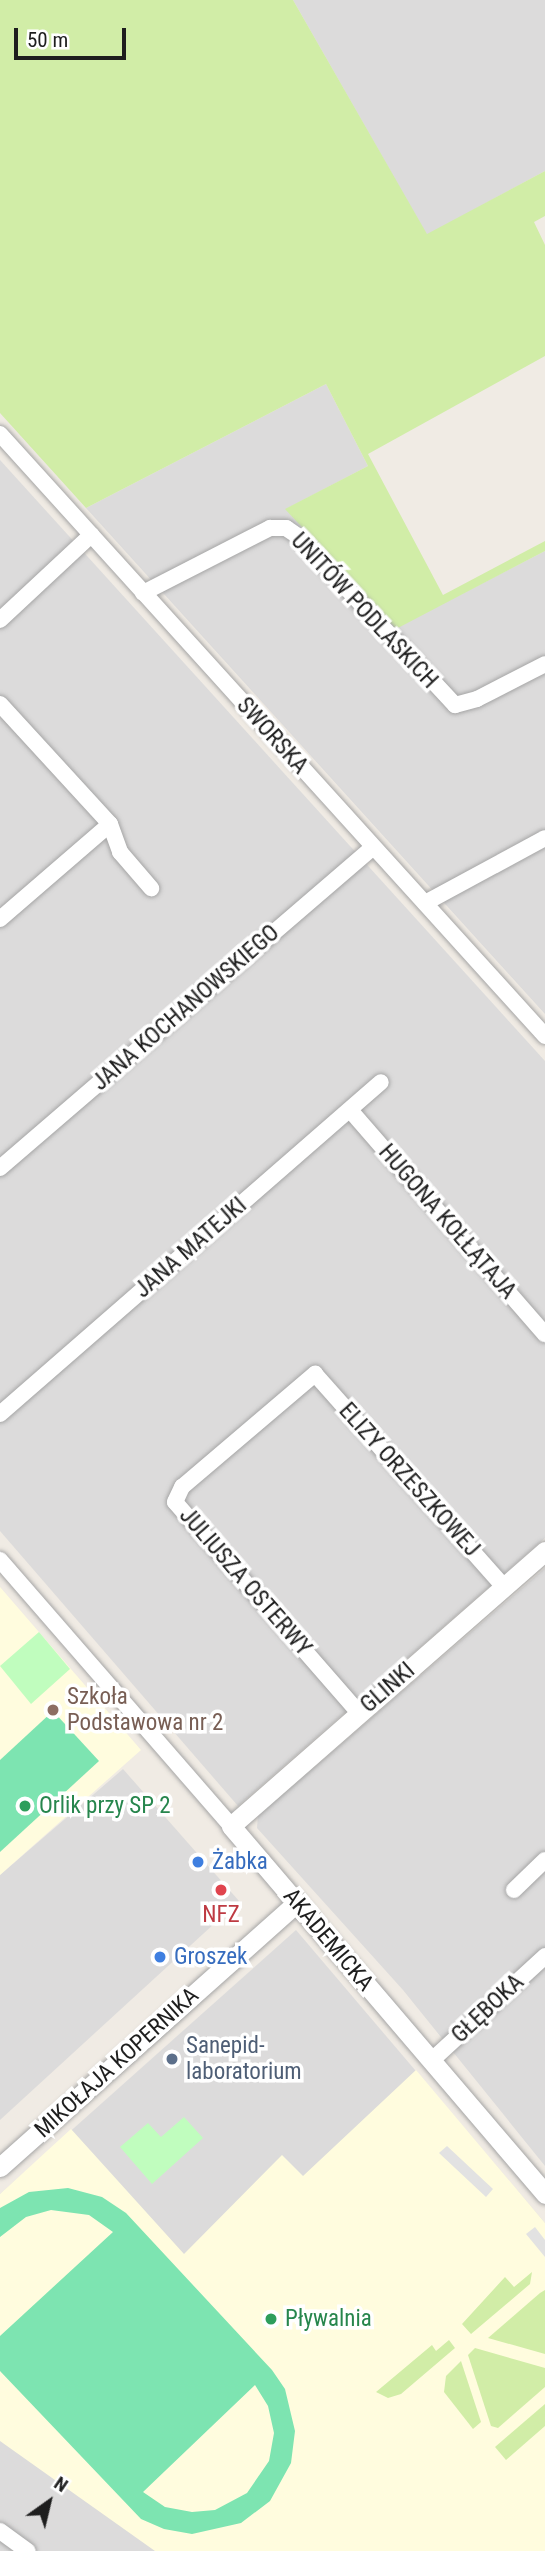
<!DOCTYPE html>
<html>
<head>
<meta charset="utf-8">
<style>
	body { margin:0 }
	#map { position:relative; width:545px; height:2551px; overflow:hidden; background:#f0ebe4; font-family:"Roboto Condensed",sans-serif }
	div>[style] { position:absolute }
	.residential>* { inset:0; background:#dcdbdb }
	.education>* { inset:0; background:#fffcde }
	.grass>* { inset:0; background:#d1eda7 }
	.park>* { inset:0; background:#c0fdbe }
	.pitch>* { inset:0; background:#7de4b1 }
	.parking>* { inset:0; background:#e2e2e2 }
	.roads { filter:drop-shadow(0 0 2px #a5a5a5) drop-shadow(0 0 2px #a5a5a5) }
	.minor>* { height:16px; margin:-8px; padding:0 8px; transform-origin:8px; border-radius:8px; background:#fff }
	.tertiary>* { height:19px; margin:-9.5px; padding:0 9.5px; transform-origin:9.5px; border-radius:9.5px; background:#fff }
	.dots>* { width:19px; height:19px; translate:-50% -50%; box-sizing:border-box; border:4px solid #fff; border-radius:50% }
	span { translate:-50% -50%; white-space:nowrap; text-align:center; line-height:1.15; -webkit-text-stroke:7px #fff; paint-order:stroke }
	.street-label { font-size:23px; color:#1e1e1e }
	.education-label { font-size:23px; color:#785e54 }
	.left { translate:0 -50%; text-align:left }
	.leisure-label { font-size:23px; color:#27864d }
	.shop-label { font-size:23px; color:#366cbe }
	.health-label { font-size:23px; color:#be3a42 }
	.service-label { font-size:23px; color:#4e5e75 }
	.north { position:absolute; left:14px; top:2467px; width:70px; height:70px; -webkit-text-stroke:5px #fff; paint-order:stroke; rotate:34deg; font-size:19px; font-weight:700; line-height:28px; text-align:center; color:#1e1e1e }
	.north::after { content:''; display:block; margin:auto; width:24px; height:32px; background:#1e1e1e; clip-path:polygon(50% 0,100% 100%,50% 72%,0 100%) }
	.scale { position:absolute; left:14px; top:28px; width:112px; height:32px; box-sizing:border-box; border:4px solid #1e1e1e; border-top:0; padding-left:9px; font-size:21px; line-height:24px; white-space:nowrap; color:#1e1e1e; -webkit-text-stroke:5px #fff; paint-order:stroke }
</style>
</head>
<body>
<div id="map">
	<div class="residential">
		<i style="clip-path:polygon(293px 0,545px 0,545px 171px,427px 235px)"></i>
		<i style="clip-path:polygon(326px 384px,368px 466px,286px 509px,396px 628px,545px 551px,545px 1014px,86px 508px)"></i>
		<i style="clip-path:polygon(0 460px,545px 1061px,545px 1538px,238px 1806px,0 1531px)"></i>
		<i style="clip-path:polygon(545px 1568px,545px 2166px,403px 1990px,257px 1828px,258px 1816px)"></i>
		<i style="clip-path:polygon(123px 1769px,239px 1901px,0 2120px,0 1875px)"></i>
		<i style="clip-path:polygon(296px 1930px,545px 2223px,545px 2551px,0 2551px,0 2194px)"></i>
	</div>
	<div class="education">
		<i style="clip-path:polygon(0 1587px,141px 1750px,0 1875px)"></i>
		<i style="clip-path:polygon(416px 2070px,545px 2223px,545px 2551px,155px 2551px,0 2441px,0 2194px,71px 2129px,184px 2254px,282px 2155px,303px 2176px)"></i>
	</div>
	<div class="grass">
		<i style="clip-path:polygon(0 0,293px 0,427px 234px,545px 171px,545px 216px,534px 222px,545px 245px,545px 356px,368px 454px,443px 595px,545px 541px,545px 551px,396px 629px,285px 509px,368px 466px,326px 384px,86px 508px,0 413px)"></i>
		<i style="clip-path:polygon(532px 2272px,530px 2284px,471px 2334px,462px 2324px,505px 2277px,514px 2287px)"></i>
		<i style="clip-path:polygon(545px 2290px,545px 2354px,488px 2338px,540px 2293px)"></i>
		<i style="clip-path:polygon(449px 2340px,455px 2348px,401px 2394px,388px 2398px,376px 2392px,432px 2345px,436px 2351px)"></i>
		<i style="clip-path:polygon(475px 2348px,545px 2368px,545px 2387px,498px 2428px,491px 2426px,468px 2355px)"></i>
		<i style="clip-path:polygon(461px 2361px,481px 2422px,473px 2429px,444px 2392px,446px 2376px)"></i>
		<i style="clip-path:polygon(545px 2404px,545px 2426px,506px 2460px,495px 2447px)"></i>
	</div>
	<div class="park">
		<i style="clip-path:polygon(39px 1632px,70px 1669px,31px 1704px,0 1666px)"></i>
		<i style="clip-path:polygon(184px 2117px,203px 2138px,152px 2184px,120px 2147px,148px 2123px,161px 2137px)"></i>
	</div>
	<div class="pitch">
		<i style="clip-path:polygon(53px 1711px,99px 1761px,0 1852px,0 1760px)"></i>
		<i style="clip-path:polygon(evenodd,68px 2188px,102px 2197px,126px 2213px,272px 2370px,285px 2389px,295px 2431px,291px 2463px,270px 2501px,241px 2523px,192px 2534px,164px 2529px,141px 2519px,0 2371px,0 2336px,113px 2232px,89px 2215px,51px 2210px,26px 2217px,0 2237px,0 2208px,29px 2192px,68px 2188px,255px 2385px,268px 2406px,274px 2433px,269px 2461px,247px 2493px,215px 2510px,192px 2512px,165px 2507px,143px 2492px,255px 2385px)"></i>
	</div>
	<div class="parking">
		<i style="clip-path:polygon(447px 2146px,493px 2189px,486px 2197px,439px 2153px)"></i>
		<i style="clip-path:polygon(535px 2227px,545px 2240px,545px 2257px,526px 2234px)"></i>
	</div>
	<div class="roads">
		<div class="minor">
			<i style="left:0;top:434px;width:812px;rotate:47.84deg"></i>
			<i style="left:143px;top:593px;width:143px;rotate:-27.1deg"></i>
			<i style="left:270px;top:528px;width:16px"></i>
			<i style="left:286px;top:528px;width:14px;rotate:34deg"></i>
			<i style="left:298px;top:536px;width:231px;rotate:47.1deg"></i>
			<i style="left:455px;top:705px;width:23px;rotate:-15deg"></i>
			<i style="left:477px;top:699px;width:76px;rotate:-27.2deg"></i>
			<i style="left:0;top:620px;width:125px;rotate:-43deg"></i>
			<i style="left:0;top:704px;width:163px;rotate:47.5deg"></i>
			<i style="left:110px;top:824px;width:30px;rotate:70deg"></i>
			<i style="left:120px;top:852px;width:48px;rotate:49.3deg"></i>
			<i style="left:425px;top:903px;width:136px;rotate:-28.4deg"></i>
			<i style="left:0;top:919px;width:145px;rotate:-40.8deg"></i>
			<i style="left:350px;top:1110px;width:297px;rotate:49deg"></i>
			<i style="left:0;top:1168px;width:491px;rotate:-40.7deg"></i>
			<i style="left:0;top:1414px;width:505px;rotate:-41.07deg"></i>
			<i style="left:0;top:1560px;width:352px;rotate:49deg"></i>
			<i style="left:359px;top:1713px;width:280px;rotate:-131.1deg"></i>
			<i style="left:175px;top:1502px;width:17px;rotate:-65deg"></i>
			<i style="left:182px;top:1487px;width:175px;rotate:-40.4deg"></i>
			<i style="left:315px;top:1374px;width:285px;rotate:48.4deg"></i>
			<i style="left:514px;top:1890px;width:43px;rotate:-44.1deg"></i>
			<i style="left:431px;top:2061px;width:155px;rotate:-42.6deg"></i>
			<i style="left:0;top:2531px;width:34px;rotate:36deg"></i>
		</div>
		<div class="tertiary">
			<i style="left:545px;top:1551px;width:417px;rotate:138.8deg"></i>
			<i style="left:231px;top:1826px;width:484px;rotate:49.5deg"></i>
			<i style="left:0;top:2167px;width:398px;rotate:-41.7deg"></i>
		</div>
	</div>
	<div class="dots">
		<i style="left:53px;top:1710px;background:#8d6e63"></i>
		<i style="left:25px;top:1806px;background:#2e9e5b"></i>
		<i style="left:198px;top:1862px;background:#3f7fe0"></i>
		<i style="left:221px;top:1890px;background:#e0444e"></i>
		<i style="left:160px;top:1957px;background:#3f7fe0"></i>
		<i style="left:172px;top:2059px;background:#5c6f8a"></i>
		<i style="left:271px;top:2319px;background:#2e9e5b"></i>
	</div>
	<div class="street-label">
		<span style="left:364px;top:611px;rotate:47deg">UNITÓW PODLASKICH</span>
		<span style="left:272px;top:736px;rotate:48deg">SWORSKA</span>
		<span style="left:186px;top:1008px;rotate:-41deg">JANA KOCHANOWSKIEGO</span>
		<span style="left:447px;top:1222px;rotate:49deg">HUGONA KOŁŁĄTAJA</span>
		<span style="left:191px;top:1248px;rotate:-41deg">JANA MATEJKI</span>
		<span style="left:409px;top:1480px;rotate:48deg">ELIZY ORZESZKOWEJ</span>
		<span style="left:245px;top:1582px;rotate:49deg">JULIUSZA OSTERWY</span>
		<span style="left:388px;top:1688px;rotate:-41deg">GLINKI</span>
		<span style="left:328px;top:1940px;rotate:50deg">AKADEMICKA</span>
		<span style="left:488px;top:2009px;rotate:-43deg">GŁĘBOKA</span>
		<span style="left:117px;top:2063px;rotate:-42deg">MIKOŁAJA KOPERNIKA</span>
	</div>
	<div class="education-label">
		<span class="left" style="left:67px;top:1710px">Szkoła<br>Podstawowa nr 2</span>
	</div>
	<div class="leisure-label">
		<span class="left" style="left:39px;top:1806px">Orlik przy SP 2</span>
		<span class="left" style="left:285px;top:2319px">Pływalnia</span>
	</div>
	<div class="shop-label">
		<span class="left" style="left:212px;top:1862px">Żabka</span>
		<span class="left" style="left:174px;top:1957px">Groszek</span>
	</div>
	<div class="health-label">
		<span style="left:221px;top:1915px">NFZ</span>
	</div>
	<div class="service-label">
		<span class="left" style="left:186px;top:2059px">Sanepid-<br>laboratorium</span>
	</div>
	<div class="north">N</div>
	<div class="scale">50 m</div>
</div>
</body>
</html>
